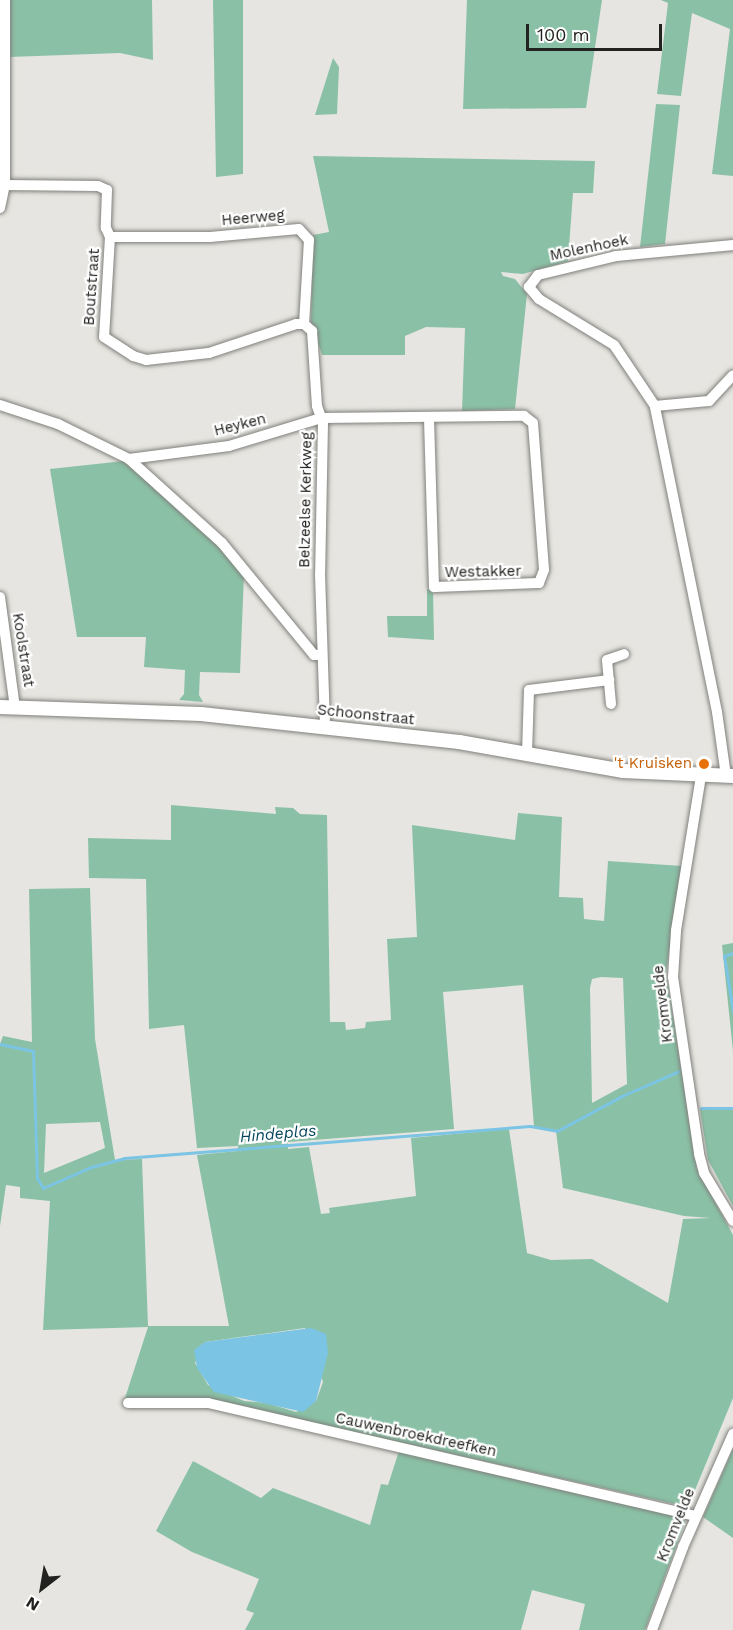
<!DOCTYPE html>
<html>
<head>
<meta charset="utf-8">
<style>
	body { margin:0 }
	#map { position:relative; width:733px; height:1630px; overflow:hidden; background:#e6e5e1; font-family:"Work Sans",sans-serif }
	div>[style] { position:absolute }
	.green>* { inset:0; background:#8ac1a6 }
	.water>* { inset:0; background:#7bc4e4 }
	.stream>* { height:3px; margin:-1.5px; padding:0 1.5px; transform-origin:1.5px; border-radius:1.5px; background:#7bc4e4 }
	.roads { filter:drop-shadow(0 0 2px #81807c) drop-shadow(0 0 2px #81807c) }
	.minor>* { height:10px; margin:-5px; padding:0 5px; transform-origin:5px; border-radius:5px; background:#fff }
	.tertiary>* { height:14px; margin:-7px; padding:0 7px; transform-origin:7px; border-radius:7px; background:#fff }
	.dots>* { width:16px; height:16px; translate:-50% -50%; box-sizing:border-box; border:3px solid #fff; border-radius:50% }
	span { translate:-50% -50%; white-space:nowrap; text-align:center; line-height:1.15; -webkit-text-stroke:4.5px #fff; paint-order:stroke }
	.street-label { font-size:15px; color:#222220 }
	.food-label { font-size:15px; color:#c56008 }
	.right { translate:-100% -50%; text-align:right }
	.water-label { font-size:16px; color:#03455b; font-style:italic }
	.north { position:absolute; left:12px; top:1558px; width:60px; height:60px; -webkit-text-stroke:4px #fff; paint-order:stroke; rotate:211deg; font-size:16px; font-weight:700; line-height:24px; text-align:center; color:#222220 }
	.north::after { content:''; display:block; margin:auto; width:21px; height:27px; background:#222220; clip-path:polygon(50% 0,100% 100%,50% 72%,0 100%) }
	.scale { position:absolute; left:526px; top:24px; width:136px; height:27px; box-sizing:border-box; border:3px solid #222220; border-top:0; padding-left:8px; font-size:18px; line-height:21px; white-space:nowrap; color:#222220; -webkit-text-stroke:4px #fff; paint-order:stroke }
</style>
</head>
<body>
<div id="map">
	<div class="green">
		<i style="clip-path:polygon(10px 0,152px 0,153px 60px,120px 53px,9px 57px)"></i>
		<i style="clip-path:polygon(213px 0,243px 0,243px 174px,216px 177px)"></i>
		<i style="clip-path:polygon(467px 0,602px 0,586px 108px,463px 109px)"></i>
		<i style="clip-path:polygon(661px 0,733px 0,733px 176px,712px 174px,730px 29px,692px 13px,681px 96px,657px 94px,668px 3px)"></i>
		<i style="clip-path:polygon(333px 58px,339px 67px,337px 114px,315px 115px)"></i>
		<i style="clip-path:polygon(656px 104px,680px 105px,665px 244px,640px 247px)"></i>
		<i style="clip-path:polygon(313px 156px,595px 161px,593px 193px,573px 193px,568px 261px,523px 274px,501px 272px,503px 276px,515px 279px,527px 294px,515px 409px,462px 411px,465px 328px,426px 327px,405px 336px,405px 355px,322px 355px,311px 321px,313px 235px,329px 232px)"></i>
		<i style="clip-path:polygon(124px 461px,180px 505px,244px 574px,240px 673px,200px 672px,199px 695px,203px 702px,179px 700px,184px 694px,185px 670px,144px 667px,146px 637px,77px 637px,50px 469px)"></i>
		<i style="clip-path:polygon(427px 589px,433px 590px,434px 640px,388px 637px,387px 616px,427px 616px)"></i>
		<i style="clip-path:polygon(evenodd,171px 805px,276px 814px,275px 807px,293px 808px,300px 814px,327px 815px,330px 1022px,345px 1022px,346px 1030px,365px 1028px,366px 1022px,391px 1020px,387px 939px,417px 937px,412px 825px,515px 840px,518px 813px,562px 817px,559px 897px,583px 898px,584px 919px,604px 921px,608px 861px,682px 866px,666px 972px,697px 1169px,733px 1235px,733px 1398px,688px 1507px,204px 1398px,125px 1398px,148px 1327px,43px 1330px,50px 1201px,20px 1198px,20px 1187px,6px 1185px,0 1226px,0 1044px,3px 1036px,32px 1042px,29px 889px,90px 888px,95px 1039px,115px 1160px,142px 1159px,148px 1326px,229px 1326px,197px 1155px,238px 1151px,238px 1146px,197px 1148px,184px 1025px,149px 1029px,146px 879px,89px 878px,88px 838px,171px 840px,171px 805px,601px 977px,623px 978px,627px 1084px,592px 1103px,590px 988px,592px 979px,601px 977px,171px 805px,523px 985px,534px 1127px,556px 1131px,563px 1188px,684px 1216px,711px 1218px,683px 1219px,668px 1303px,592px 1259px,551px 1260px,527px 1253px,509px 1129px,411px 1138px,416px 1196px,329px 1208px,330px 1213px,321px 1214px,309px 1147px,288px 1149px,288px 1142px,454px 1129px,443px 992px,523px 985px,171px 805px,100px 1122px,105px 1148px,44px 1173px,46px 1124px,100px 1122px,171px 805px,305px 1328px,323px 1382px,316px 1401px,296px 1412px,267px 1403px,244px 1401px,208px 1385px,195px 1363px,205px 1342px,305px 1328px)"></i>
		<i style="clip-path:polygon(733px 943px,733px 1051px,722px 945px)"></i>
		<i style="clip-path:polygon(700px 1109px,733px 1110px,733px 1206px,708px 1160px)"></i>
		<i style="clip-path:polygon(733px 1449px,733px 1538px,703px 1517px)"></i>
		<i style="clip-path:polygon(399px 1451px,683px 1516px,685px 1522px,645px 1630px,579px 1630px,585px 1604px,532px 1590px,521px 1630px,245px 1630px,254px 1613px,246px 1610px,259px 1579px,192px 1552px,156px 1531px,193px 1461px,261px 1498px,273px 1488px,370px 1525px,381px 1484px,388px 1485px)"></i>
	</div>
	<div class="water">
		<i style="clip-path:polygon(311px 1328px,326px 1334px,328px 1353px,316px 1401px,303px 1412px,214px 1392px,197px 1368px,194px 1350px,205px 1342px)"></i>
	</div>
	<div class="stream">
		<i style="left:733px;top:953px;width:9px;rotate:162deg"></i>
		<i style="left:724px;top:956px;width:56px;rotate:80.7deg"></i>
		<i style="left:0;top:1044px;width:34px;rotate:12deg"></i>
		<i style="left:33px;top:1051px;width:127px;rotate:88.2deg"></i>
		<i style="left:37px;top:1178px;width:12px;rotate:59deg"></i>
		<i style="left:43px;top:1188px;width:52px;rotate:-23.6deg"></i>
		<i style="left:91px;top:1167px;width:34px;rotate:-15deg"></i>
		<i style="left:124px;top:1158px;width:407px;rotate:-4.5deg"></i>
		<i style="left:530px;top:1126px;width:27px;rotate:10deg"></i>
		<i style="left:557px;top:1131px;width:74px;rotate:-28.3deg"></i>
		<i style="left:622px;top:1096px;width:62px;rotate:-23.7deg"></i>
		<i style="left:701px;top:1108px;width:32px"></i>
	</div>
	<div class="roads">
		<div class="minor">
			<i style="left:5px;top:185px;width:93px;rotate:0.6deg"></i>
			<i style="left:98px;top:186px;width:10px;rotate:24deg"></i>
			<i style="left:107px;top:190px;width:38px;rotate:92deg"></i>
			<i style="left:106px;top:228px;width:10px;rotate:66deg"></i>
			<i style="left:110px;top:237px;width:100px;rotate:93.4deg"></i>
			<i style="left:104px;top:337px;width:35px;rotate:33deg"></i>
			<i style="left:133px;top:356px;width:14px;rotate:17deg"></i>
			<i style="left:146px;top:360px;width:63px;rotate:-6.3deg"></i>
			<i style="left:209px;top:353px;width:92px;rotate:-18.4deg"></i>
			<i style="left:296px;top:324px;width:8px"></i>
			<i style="left:304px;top:324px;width:11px;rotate:41deg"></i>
			<i style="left:312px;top:331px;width:75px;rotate:86.2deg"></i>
			<i style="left:317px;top:406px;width:18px;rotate:71deg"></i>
			<i style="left:323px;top:423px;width:151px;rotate:91.1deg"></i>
			<i style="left:320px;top:574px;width:152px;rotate:88.1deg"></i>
			<i style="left:0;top:208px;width:24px;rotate:-78deg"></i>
			<i style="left:5px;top:185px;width:185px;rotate:-90deg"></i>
			<i style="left:110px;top:237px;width:100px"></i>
			<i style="left:210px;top:237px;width:89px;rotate:-5.1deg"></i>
			<i style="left:299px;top:229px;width:15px;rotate:48deg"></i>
			<i style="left:309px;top:240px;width:84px;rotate:93.4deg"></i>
			<i style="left:0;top:405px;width:61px;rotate:18.1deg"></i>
			<i style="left:58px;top:424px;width:79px;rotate:26.2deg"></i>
			<i style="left:129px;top:459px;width:125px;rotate:42.1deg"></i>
			<i style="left:222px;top:543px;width:145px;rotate:50.6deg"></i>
			<i style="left:314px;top:655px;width:8px"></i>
			<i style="left:655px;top:406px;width:54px;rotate:-5.3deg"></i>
			<i style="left:709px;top:401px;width:35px;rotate:-47deg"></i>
			<i style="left:129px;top:459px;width:101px;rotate:-7.4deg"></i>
			<i style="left:229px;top:446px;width:96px;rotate:-16.9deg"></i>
			<i style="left:321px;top:418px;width:203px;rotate:-0.6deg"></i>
			<i style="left:524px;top:416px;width:11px;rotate:38deg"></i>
			<i style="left:533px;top:423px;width:147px;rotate:85.7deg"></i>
			<i style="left:544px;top:570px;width:14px;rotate:111deg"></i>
			<i style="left:539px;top:583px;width:105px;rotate:177.8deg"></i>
			<i style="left:434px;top:587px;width:168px;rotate:-91.7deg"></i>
			<i style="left:0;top:597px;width:112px;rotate:82.3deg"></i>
			<i style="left:611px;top:704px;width:44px;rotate:-95.2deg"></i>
			<i style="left:607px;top:660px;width:18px;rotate:-19deg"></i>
			<i style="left:527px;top:754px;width:64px;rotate:-88.2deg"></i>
			<i style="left:529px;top:690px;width:81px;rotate:-7.1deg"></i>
			<i style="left:701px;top:776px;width:157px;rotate:99.2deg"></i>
			<i style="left:676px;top:931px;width:46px;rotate:93.7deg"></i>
			<i style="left:673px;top:977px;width:179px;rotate:81.6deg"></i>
			<i style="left:699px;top:1154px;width:20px;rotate:75deg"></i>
			<i style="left:704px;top:1173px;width:56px;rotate:58.9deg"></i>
			<i style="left:726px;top:776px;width:65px;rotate:-98deg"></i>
			<i style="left:717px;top:712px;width:312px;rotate:-101.5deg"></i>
			<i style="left:655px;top:406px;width:73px;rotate:-123.9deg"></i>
			<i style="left:614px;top:345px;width:88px;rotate:-148.5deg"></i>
			<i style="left:539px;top:299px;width:16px;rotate:-130deg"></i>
			<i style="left:529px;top:287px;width:15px;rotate:-53deg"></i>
			<i style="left:538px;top:275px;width:80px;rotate:-13.7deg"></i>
			<i style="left:616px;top:256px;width:118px;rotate:-5.4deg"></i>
			<i style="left:128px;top:1403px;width:80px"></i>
			<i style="left:208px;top:1403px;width:501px;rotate:13.04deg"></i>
			<i style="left:652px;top:1630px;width:89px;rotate:-69.5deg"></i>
			<i style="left:683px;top:1547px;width:124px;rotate:-66.1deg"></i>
		</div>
		<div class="tertiary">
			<i style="left:0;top:707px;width:201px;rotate:2deg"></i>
			<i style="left:201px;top:714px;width:260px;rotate:6.2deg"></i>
			<i style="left:459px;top:742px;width:167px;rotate:10deg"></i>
			<i style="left:623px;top:771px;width:110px;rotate:2.6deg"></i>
		</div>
	</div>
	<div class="dots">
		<i style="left:704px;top:764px;background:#e8710a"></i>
	</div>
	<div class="street-label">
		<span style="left:253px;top:218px;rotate:-5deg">Heerweg</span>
		<span style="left:589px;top:248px;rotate:-12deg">Molenhoek</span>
		<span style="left:92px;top:287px;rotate:-86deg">Boutstraat</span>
		<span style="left:240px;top:425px;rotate:-14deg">Heyken</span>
		<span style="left:306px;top:500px;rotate:-89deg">Belzeelse Kerkweg</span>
		<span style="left:483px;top:572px;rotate:-1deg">Westakker</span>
		<span style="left:23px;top:650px;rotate:81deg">Koolstraat</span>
		<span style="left:366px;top:715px;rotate:6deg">Schoonstraat</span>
		<span style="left:663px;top:1004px;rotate:-97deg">Kromvelde</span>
		<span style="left:416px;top:1435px;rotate:12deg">Cauwenbroekdreefken</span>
		<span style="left:676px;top:1525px;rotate:-68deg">Kromvelde</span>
	</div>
	<div class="food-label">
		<span class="right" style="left:692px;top:764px">'t Kruisken</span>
	</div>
	<div class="water-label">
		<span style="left:278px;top:1134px;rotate:-5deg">Hindeplas</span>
	</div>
	<div class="north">N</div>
	<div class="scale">100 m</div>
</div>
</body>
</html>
